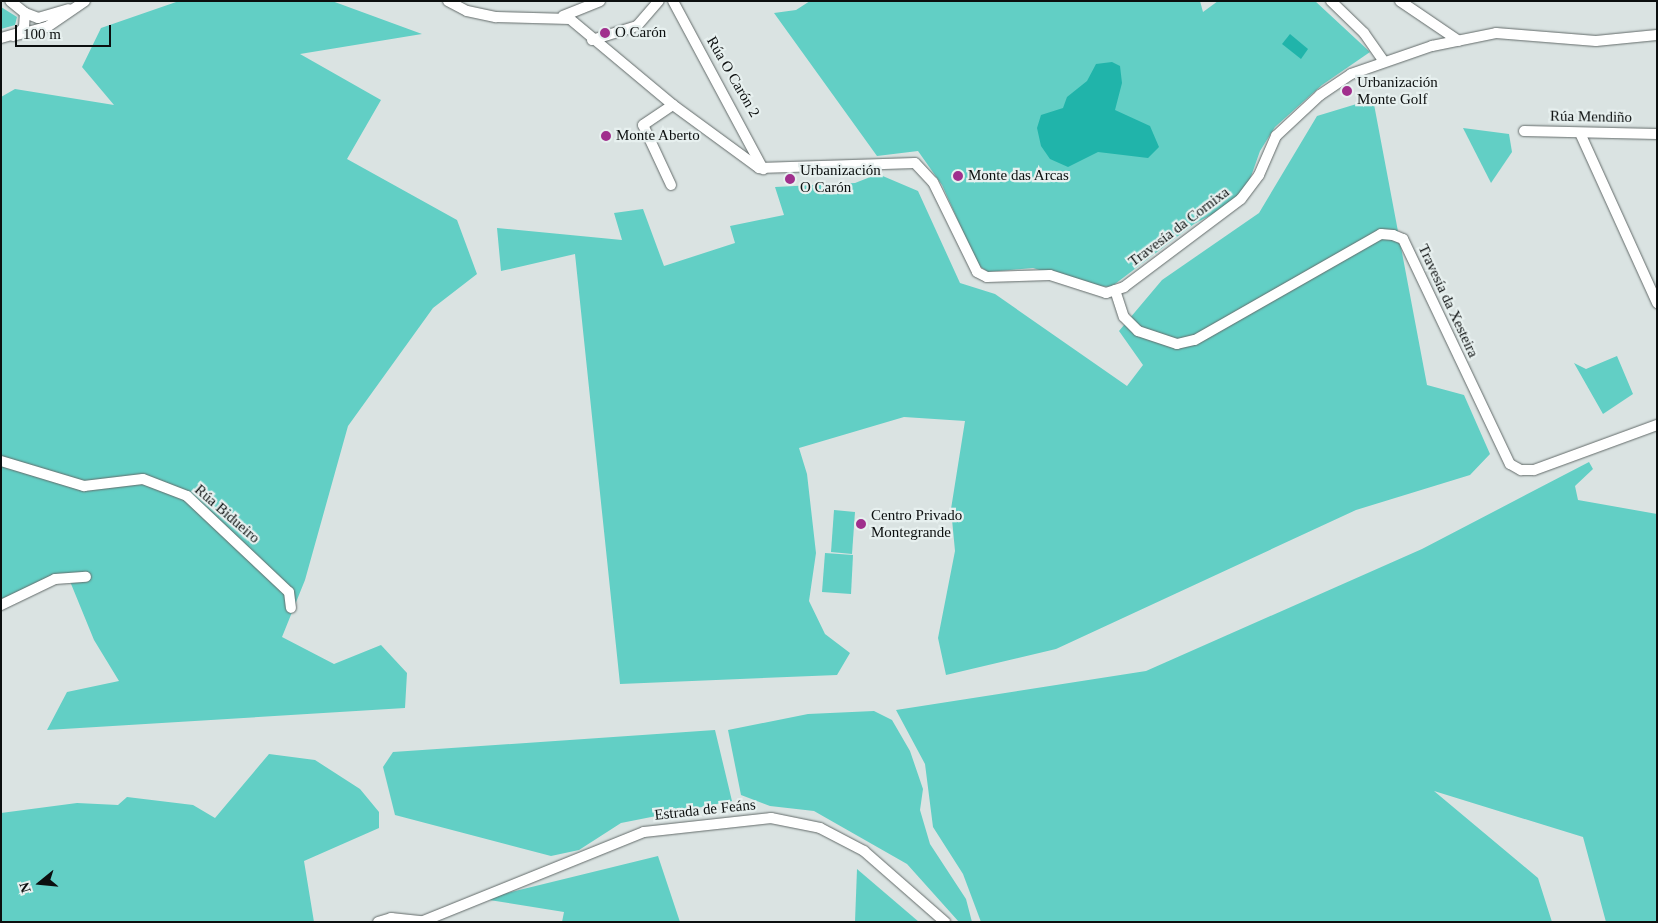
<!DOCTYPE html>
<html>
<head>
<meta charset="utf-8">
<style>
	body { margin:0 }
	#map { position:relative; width:1658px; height:923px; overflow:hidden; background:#dae3e2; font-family:Georgia,serif }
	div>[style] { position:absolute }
	.green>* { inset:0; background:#62cfc5 }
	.water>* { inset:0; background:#20b4aa }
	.roads { filter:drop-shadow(0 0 1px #636b6a) drop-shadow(0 0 1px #636b6a) }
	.minor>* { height:10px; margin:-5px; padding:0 5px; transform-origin:5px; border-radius:5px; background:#fff }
	.dots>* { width:14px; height:14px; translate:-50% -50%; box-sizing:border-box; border:2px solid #e7f0ef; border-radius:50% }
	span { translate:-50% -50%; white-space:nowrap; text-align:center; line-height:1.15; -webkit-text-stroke:4.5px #e7f0ef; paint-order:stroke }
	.poi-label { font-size:15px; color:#0c0f0f }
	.left { translate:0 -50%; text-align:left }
	.street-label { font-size:15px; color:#0c0f0f }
	.frame { position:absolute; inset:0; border:2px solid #0c0f0f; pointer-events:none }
	.north { position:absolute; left:15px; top:858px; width:50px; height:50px; -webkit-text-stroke:4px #e7f0ef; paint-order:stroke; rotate:253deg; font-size:14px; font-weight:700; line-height:20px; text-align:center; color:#0c0f0f }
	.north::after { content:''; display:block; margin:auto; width:18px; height:22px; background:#0c0f0f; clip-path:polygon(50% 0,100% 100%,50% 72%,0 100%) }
	.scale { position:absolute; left:15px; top:25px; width:96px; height:22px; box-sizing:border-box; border:2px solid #0c0f0f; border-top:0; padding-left:6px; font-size:15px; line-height:18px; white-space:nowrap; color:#0c0f0f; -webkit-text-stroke:4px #e7f0ef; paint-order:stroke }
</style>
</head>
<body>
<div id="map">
	<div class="green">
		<i style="clip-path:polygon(179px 1px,332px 1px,422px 34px,300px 54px,381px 100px,347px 159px,457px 220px,477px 274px,433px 308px,348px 426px,305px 580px,282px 637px,334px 664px,381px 645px,407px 673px,405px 708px,47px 730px,67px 692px,119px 681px,94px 640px,67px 574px,1px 599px,1px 97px,15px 89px,114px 105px,82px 67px,101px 28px)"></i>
		<i style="clip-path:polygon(810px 1px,1200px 1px,1203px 12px,1218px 1px,1315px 1px,1370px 52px,1322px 85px,1275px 127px,1260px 151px,1248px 185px,1224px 208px,1194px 224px,1111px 287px,1088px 285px,1033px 268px,988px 272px,978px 265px,942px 185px,918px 151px,877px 156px,774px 13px,796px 10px)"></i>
		<i style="clip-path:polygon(1px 7px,17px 17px,15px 25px,1px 29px)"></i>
		<i style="clip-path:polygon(1373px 99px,1427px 385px,1464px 395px,1490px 454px,1470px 475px,1356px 510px,1056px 649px,946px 675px,938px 638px,955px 551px,951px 509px,965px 421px,904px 417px,799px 448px,807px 474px,816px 553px,809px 601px,825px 634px,850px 653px,837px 675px,620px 684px,575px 254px,501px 271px,497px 228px,622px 240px,614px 213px,643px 209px,664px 266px,735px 243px,730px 226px,784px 215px,775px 187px,855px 183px,878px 174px,918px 191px,960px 283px,995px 294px,1127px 386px,1143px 365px,1119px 331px,1162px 280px,1259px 213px,1317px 116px)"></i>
		<i style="clip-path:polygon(1463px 128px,1509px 134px,1512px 152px,1491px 183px)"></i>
		<i style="clip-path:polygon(1617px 356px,1633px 394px,1603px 414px,1574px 363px,1586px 369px)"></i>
		<i style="clip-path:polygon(1589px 462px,1593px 469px,1575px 486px,1578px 500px,1657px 514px,1657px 922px,1606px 922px,1583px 837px,1434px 791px,1538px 878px,1552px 922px,981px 922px,963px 874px,933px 827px,925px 764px,896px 710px,1146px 671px,1422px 549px)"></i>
		<i style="clip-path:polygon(834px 510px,855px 512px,852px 554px,831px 552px)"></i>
		<i style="clip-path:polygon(825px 553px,853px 555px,851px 594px,822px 592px)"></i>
		<i style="clip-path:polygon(874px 711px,892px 720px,910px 751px,923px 789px,920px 810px,930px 844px,966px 899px,972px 922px,959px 922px,907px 864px,814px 811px,770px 806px,741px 795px,728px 730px,808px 714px)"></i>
		<i style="clip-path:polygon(715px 730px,732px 801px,621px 823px,579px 850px,551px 856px,395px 815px,383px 767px,393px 752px)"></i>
		<i style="clip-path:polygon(269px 754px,315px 760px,360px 789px,379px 812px,379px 828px,304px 861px,314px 922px,1px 922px,1px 813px,77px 803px,118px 805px,127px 797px,193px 805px,215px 818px)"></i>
		<i style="clip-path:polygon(658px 856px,680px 922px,562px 922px,564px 912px,483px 899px)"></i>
		<i style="clip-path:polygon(857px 869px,919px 922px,855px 922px)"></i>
	</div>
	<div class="water">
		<i style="clip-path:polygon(1290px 34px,1308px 49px,1301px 59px,1282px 44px)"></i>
		<i style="clip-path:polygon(1112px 62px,1120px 66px,1122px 83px,1115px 110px,1150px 126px,1159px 147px,1148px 158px,1098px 152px,1068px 167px,1050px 159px,1041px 146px,1037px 128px,1041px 115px,1063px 108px,1067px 97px,1087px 81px,1096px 64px)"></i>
	</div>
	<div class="roads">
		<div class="minor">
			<i style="left:448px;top:1px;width:21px;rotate:28deg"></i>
			<i style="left:467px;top:11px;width:30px;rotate:12deg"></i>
			<i style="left:496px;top:17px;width:74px;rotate:1.5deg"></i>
			<i style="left:570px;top:19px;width:134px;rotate:39.9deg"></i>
			<i style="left:673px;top:105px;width:107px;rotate:36.2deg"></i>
			<i style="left:759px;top:168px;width:156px;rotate:-1.8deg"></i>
			<i style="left:915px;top:163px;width:26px;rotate:47deg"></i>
			<i style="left:933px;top:182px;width:100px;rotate:63.9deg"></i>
			<i style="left:977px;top:272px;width:11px;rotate:27deg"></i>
			<i style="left:987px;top:277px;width:63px;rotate:-1.8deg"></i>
			<i style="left:1050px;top:275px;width:59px;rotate:17.8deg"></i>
			<i style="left:1106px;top:293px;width:19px;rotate:-18deg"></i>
			<i style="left:1124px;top:287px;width:146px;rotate:-36.9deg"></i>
			<i style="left:1241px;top:199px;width:30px;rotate:-53deg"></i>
			<i style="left:1259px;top:175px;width:43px;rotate:-66.4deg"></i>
			<i style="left:1276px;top:136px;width:60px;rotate:-43deg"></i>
			<i style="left:1320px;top:95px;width:37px;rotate:-34deg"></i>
			<i style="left:1351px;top:74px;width:86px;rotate:-19.1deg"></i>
			<i style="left:1432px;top:46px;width:65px;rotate:-11.5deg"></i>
			<i style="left:1496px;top:33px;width:100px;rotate:4.6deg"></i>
			<i style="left:1596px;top:41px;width:61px;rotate:-5.6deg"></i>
			<i style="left:673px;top:1px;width:191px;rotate:61.8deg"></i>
			<i style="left:1331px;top:1px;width:46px;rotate:44.1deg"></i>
			<i style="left:1364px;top:33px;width:33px;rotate:55deg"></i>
			<i style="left:1400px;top:1px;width:71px;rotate:34.1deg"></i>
			<i style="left:25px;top:13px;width:14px;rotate:21deg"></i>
			<i style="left:38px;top:18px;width:32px;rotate:-16deg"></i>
			<i style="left:563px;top:16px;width:40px;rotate:-22deg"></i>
			<i style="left:13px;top:36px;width:35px;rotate:-15deg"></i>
			<i style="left:47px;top:27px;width:46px;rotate:-34.4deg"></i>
			<i style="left:1px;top:38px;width:19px;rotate:-16deg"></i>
			<i style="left:19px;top:33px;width:8px;rotate:-50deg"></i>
			<i style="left:24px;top:27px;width:14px;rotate:-86deg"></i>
			<i style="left:25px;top:13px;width:19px;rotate:-141deg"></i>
			<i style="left:592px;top:40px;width:47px;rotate:-17.3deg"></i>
			<i style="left:637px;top:26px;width:33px;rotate:-49deg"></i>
			<i style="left:1524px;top:131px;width:133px;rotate:1.3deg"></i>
			<i style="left:1580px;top:133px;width:187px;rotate:65.6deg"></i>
			<i style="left:671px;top:185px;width:66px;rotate:-115deg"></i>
			<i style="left:643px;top:125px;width:36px;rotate:-34deg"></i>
			<i style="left:1115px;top:290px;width:28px;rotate:72deg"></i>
			<i style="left:1124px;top:317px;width:20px;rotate:45deg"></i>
			<i style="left:1138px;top:331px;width:41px;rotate:18.4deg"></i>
			<i style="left:1177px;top:344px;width:18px;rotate:-13deg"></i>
			<i style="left:1195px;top:340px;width:214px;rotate:-29.7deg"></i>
			<i style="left:1381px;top:234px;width:12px;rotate:5deg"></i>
			<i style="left:1393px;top:235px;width:11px;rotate:22deg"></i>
			<i style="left:1403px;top:239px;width:249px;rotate:64.6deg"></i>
			<i style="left:1510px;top:464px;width:13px;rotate:29deg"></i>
			<i style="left:1521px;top:470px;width:13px"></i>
			<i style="left:1534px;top:470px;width:131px;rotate:-20.1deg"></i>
			<i style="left:1px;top:461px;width:87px;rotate:16.8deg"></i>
			<i style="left:84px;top:486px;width:59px;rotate:-6.8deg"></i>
			<i style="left:143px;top:479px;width:47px;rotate:21.1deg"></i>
			<i style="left:187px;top:496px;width:140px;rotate:43.3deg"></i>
			<i style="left:289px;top:592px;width:16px;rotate:83deg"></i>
			<i style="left:1px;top:605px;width:60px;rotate:-25.7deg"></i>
			<i style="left:55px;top:579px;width:31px;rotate:-4deg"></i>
			<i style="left:378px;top:922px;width:14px;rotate:-17deg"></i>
			<i style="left:391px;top:918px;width:31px;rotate:6deg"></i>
			<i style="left:421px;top:922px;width:240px;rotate:-22deg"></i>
			<i style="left:644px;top:832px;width:128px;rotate:-6.3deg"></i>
			<i style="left:771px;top:818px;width:50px;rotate:11.5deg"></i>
			<i style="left:820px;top:828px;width:50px;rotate:27.6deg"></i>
			<i style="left:864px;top:851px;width:108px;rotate:41.2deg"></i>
		</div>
	</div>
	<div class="dots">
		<i style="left:605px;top:33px;background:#a02f8d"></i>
		<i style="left:1347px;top:91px;background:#a02f8d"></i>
		<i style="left:606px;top:136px;background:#a02f8d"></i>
		<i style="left:958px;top:176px;background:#a02f8d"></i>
		<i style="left:790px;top:179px;background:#a02f8d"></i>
		<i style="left:861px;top:524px;background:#a02f8d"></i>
	</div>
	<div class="poi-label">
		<span class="left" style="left:615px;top:33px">O Carón</span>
		<span class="left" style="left:1357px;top:91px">Urbanización<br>Monte Golf</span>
		<span class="left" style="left:616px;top:136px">Monte Aberto</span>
		<span class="left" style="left:800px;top:179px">Urbanización<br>O Carón</span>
		<span class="left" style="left:968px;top:176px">Monte das Arcas</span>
		<span class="left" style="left:871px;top:524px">Centro Privado<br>Montegrande</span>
	</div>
	<div class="street-label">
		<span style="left:733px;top:77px;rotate:60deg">Rúa O Carón 2</span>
		<span style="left:1591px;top:117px;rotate:1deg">Rúa Mendiño</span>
		<span style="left:1179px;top:227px;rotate:-37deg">Travesía da Cornixa</span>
		<span style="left:1448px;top:301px;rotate:65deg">Travesía da Xesteira</span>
		<span style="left:227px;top:514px;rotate:41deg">Rúa Bidueiro</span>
		<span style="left:705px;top:810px;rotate:-6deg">Estrada de Feáns</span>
	</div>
	<div class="frame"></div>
	<div class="north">N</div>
	<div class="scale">100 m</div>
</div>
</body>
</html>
